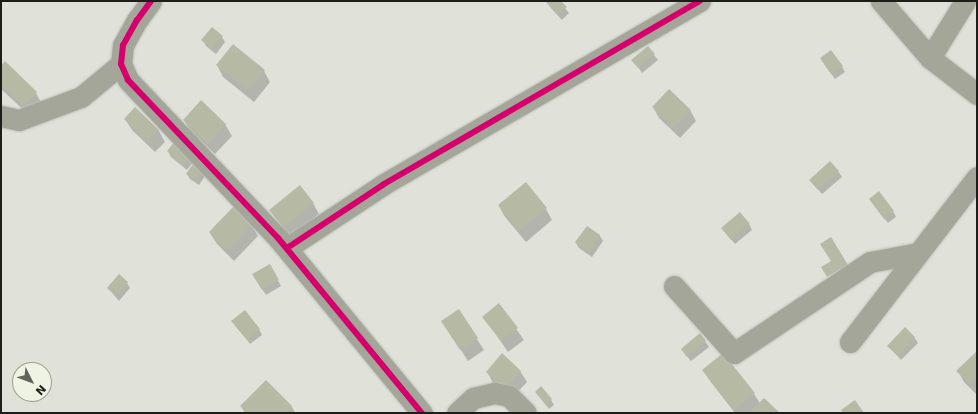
<!DOCTYPE html>
<html>
<head>
<meta charset="utf-8">
<style>
	body { margin:0 }
	#map { position:relative; width:978px; height:414px; overflow:hidden; background:#e0e2da; font-family:"DejaVu Sans",sans-serif }
	div>[style] { position:absolute }
	.shadow>* { inset:0; background:#0003 }
	.building>* { inset:0; background:#b6baa5 }
	.roads { filter:drop-shadow(0 0 1px #bcbeb8) drop-shadow(0 0 1px #bcbeb8) }
	.minor>* { height:21px; margin:-10.5px; padding:0 10.5px; transform-origin:10.5px; border-radius:10.5px; background:#a4a69a }
	.cycleway>* { height:6px; margin:-3px; padding:0 3px; transform-origin:3px; border-radius:3px; background:#d6006c }
	span { translate:-50% -50%; white-space:nowrap; text-align:center; line-height:1.15; -webkit-text-stroke:3px #eff3e3; paint-order:stroke }
	.frame { position:absolute; inset:0; border:2px solid #1d1e19; pointer-events:none }
	.north { position:absolute; left:12px; top:362px; width:40px; height:40px; box-sizing:border-box; background:#eff3e3; border:1px solid #9b9e92; border-radius:50%; rotate:132deg; font-size:11px; font-weight:700; line-height:16px; text-align:center; color:#1d1e19 }
	.north::after { content:''; display:block; margin:auto; width:14px; height:18px; background:#61635d; clip-path:polygon(50% 0,100% 100%,50% 72%,0 100%) }
</style>
</head>
<body>
<div id="map">
	<div class="shadow">
		<i style="clip-path:polygon(547px 1px,559px 1px,569px 13px,562px 20px,550px 7px)"></i>
		<i style="clip-path:polygon(212px 29px,222px 37px,225px 42px,216px 54px,206px 46px,203px 40px)"></i>
		<i style="clip-path:polygon(648px 47px,658px 60px,642px 73px,633px 60px)"></i>
		<i style="clip-path:polygon(824px 64px,842px 67px,845px 72px,835px 79px)"></i>
		<i style="clip-path:polygon(217px 65px,264px 71px,270px 82px,254px 102px,223px 77px)"></i>
		<i style="clip-path:polygon(1px 67px,36px 93px,42px 104px,30px 116px,1px 89px)"></i>
		<i style="clip-path:polygon(653px 107px,690px 110px,696px 121px,680px 138px,659px 118px)"></i>
		<i style="clip-path:polygon(135px 108px,159px 131px,165px 142px,155px 152px,132px 130px,125px 119px)"></i>
		<i style="clip-path:polygon(184px 120px,225px 124px,232px 136px,215px 154px,190px 131px)"></i>
		<i style="clip-path:polygon(168px 151px,195px 160px,187px 170px,171px 157px)"></i>
		<i style="clip-path:polygon(195px 162px,207px 173px,199px 185px,190px 179px,187px 174px)"></i>
		<i style="clip-path:polygon(838px 171px,842px 177px,822px 194px,810px 180px)"></i>
		<i style="clip-path:polygon(313px 203px,319px 214px,290px 238px,270px 210px)"></i>
		<i style="clip-path:polygon(874px 205px,893px 211px,896px 217px,888px 223px)"></i>
		<i style="clip-path:polygon(499px 206px,546px 209px,552px 220px,526px 242px,505px 217px)"></i>
		<i style="clip-path:polygon(749px 224px,752px 230px,735px 244px,726px 233px)"></i>
		<i style="clip-path:polygon(252px 225px,258px 236px,234px 261px,217px 244px,210px 233px)"></i>
		<i style="clip-path:polygon(588px 227px,600px 236px,603px 241px,592px 257px,579px 248px,576px 243px)"></i>
		<i style="clip-path:polygon(269px 265px,281px 286px,266px 295px,253px 275px)"></i>
		<i style="clip-path:polygon(127px 283px,130px 288px,119px 301px,108px 288px)"></i>
		<i style="clip-path:polygon(499px 305px,524px 340px,508px 352px,484px 317px)"></i>
		<i style="clip-path:polygon(459px 311px,484px 350px,468px 361px,449px 332px)"></i>
		<i style="clip-path:polygon(236px 326px,259px 329px,262px 335px,250px 344px)"></i>
		<i style="clip-path:polygon(700px 334px,709px 347px,691px 361px,685px 354px)"></i>
		<i style="clip-path:polygon(914px 337px,918px 343px,901px 360px,888px 346px)"></i>
		<i style="clip-path:polygon(977px 352px,977px 395px,964px 382px,958px 371px)"></i>
		<i style="clip-path:polygon(723px 355px,754px 394px,760px 403px,779px 413px,735px 413px,710px 381px,703px 370px)"></i>
		<i style="clip-path:polygon(520px 371px,527px 382px,511px 399px,493px 383px,487px 372px)"></i>
		<i style="clip-path:polygon(266px 381px,292px 407px,295px 413px,245px 413px,241px 406px)"></i>
		<i style="clip-path:polygon(536px 392px,551px 400px,554px 405px,549px 409px)"></i>
	</div>
	<div class="building">
		<i style="clip-path:polygon(545px 1px,561px 1px,567px 7px,558px 15px)"></i>
		<i style="clip-path:polygon(212px 27px,223px 36px,212px 49px,201px 40px)"></i>
		<i style="clip-path:polygon(233px 44px,265px 70px,248px 91px,216px 65px)"></i>
		<i style="clip-path:polygon(648px 46px,655px 54px,638px 68px,631px 60px)"></i>
		<i style="clip-path:polygon(831px 50px,843px 66px,831px 74px,820px 58px)"></i>
		<i style="clip-path:polygon(5px 61px,37px 92px,23px 106px,1px 85px,1px 66px)"></i>
		<i style="clip-path:polygon(669px 89px,691px 110px,673px 128px,652px 107px)"></i>
		<i style="clip-path:polygon(201px 100px,226px 124px,208px 144px,183px 120px)"></i>
		<i style="clip-path:polygon(135px 107px,159px 130px,148px 142px,124px 119px)"></i>
		<i style="clip-path:polygon(176px 140px,193px 154px,183px 165px,167px 151px)"></i>
		<i style="clip-path:polygon(195px 161px,204px 167px,195px 180px,186px 174px)"></i>
		<i style="clip-path:polygon(830px 161px,839px 171px,818px 190px,809px 180px)"></i>
		<i style="clip-path:polygon(526px 182px,547px 208px,519px 231px,498px 205px)"></i>
		<i style="clip-path:polygon(300px 185px,314px 203px,283px 227px,269px 210px)"></i>
		<i style="clip-path:polygon(879px 191px,894px 211px,884px 219px,869px 199px)"></i>
		<i style="clip-path:polygon(234px 206px,253px 224px,227px 250px,209px 232px)"></i>
		<i style="clip-path:polygon(740px 212px,750px 224px,731px 240px,721px 228px)"></i>
		<i style="clip-path:polygon(587px 226px,600px 235px,589px 252px,575px 242px)"></i>
		<i style="clip-path:polygon(831px 237px,848px 265px,827px 277px,821px 267px,831px 261px,820px 244px)"></i>
		<i style="clip-path:polygon(270px 264px,279px 280px,262px 290px,252px 274px)"></i>
		<i style="clip-path:polygon(119px 274px,128px 282px,116px 296px,107px 288px)"></i>
		<i style="clip-path:polygon(499px 303px,518px 328px,501px 341px,482px 317px)"></i>
		<i style="clip-path:polygon(459px 309px,478px 338px,460px 350px,441px 321px)"></i>
		<i style="clip-path:polygon(245px 310px,260px 329px,247px 340px,231px 321px)"></i>
		<i style="clip-path:polygon(905px 327px,915px 337px,898px 356px,887px 346px)"></i>
		<i style="clip-path:polygon(700px 333px,706px 341px,687px 357px,681px 349px)"></i>
		<i style="clip-path:polygon(977px 351px,977px 377px,970px 384px,956px 371px)"></i>
		<i style="clip-path:polygon(502px 353px,521px 371px,504px 389px,486px 372px)"></i>
		<i style="clip-path:polygon(723px 353px,755px 393px,734px 410px,702px 370px)"></i>
		<i style="clip-path:polygon(266px 380px,292px 406px,285px 413px,247px 413px,240px 406px)"></i>
		<i style="clip-path:polygon(541px 386px,552px 399px,546px 405px,535px 392px)"></i>
		<i style="clip-path:polygon(764px 398px,780px 413px,749px 413px)"></i>
		<i style="clip-path:polygon(855px 400px,864px 413px,843px 413px,841px 410px)"></i>
	</div>
	<div class="roads">
		<div class="minor">
			<i style="left:151px;top:1px;width:24px;rotate:126deg"></i>
			<i style="left:137px;top:20px;width:29px;rotate:119deg"></i>
			<i style="left:123px;top:45px;width:19px;rotate:96deg"></i>
			<i style="left:121px;top:64px;width:17px;rotate:66deg"></i>
			<i style="left:128px;top:80px;width:218px;rotate:46.5deg"></i>
			<i style="left:278px;top:238px;width:227px;rotate:50.6deg"></i>
			<i style="left:881px;top:1px;width:75px;rotate:49.3deg"></i>
			<i style="left:930px;top:58px;width:59px;rotate:37.5deg"></i>
			<i style="left:930px;top:58px;width:67px;rotate:-58.4deg"></i>
			<i style="left:1px;top:116px;width:18px;rotate:13deg"></i>
			<i style="left:19px;top:120px;width:66px;rotate:-20.4deg"></i>
			<i style="left:81px;top:97px;width:52px;rotate:-39.5deg"></i>
			<i style="left:287px;top:248px;width:116px;rotate:-33.4deg"></i>
			<i style="left:384px;top:184px;width:365px;rotate:-30.1deg"></i>
			<i style="left:674px;top:286px;width:90px;rotate:48.2deg"></i>
			<i style="left:734px;top:353px;width:164px;rotate:-33.8deg"></i>
			<i style="left:870px;top:262px;width:49px;rotate:-10.6deg"></i>
			<i style="left:850px;top:342px;width:208px;rotate:-52.4deg"></i>
			<i style="left:457px;top:413px;width:22px;rotate:-43deg"></i>
			<i style="left:473px;top:398px;width:22px;rotate:-13deg"></i>
			<i style="left:494px;top:393px;width:15px;rotate:11deg"></i>
			<i style="left:509px;top:396px;width:24px;rotate:45deg"></i>
		</div>
	</div>
	<div class="cycleway">
		<i style="left:151px;top:1px;width:24px;rotate:126deg"></i>
		<i style="left:137px;top:20px;width:29px;rotate:119deg"></i>
		<i style="left:123px;top:45px;width:19px;rotate:96deg"></i>
		<i style="left:121px;top:64px;width:17px;rotate:66deg"></i>
		<i style="left:128px;top:80px;width:218px;rotate:46.5deg"></i>
		<i style="left:278px;top:238px;width:227px;rotate:50.6deg"></i>
		<i style="left:287px;top:248px;width:116px;rotate:-33.4deg"></i>
		<i style="left:384px;top:184px;width:365px;rotate:-30.1deg"></i>
	</div>
	<div class="frame"></div>
	<div class="north">N</div>
</div>
</body>
</html>
